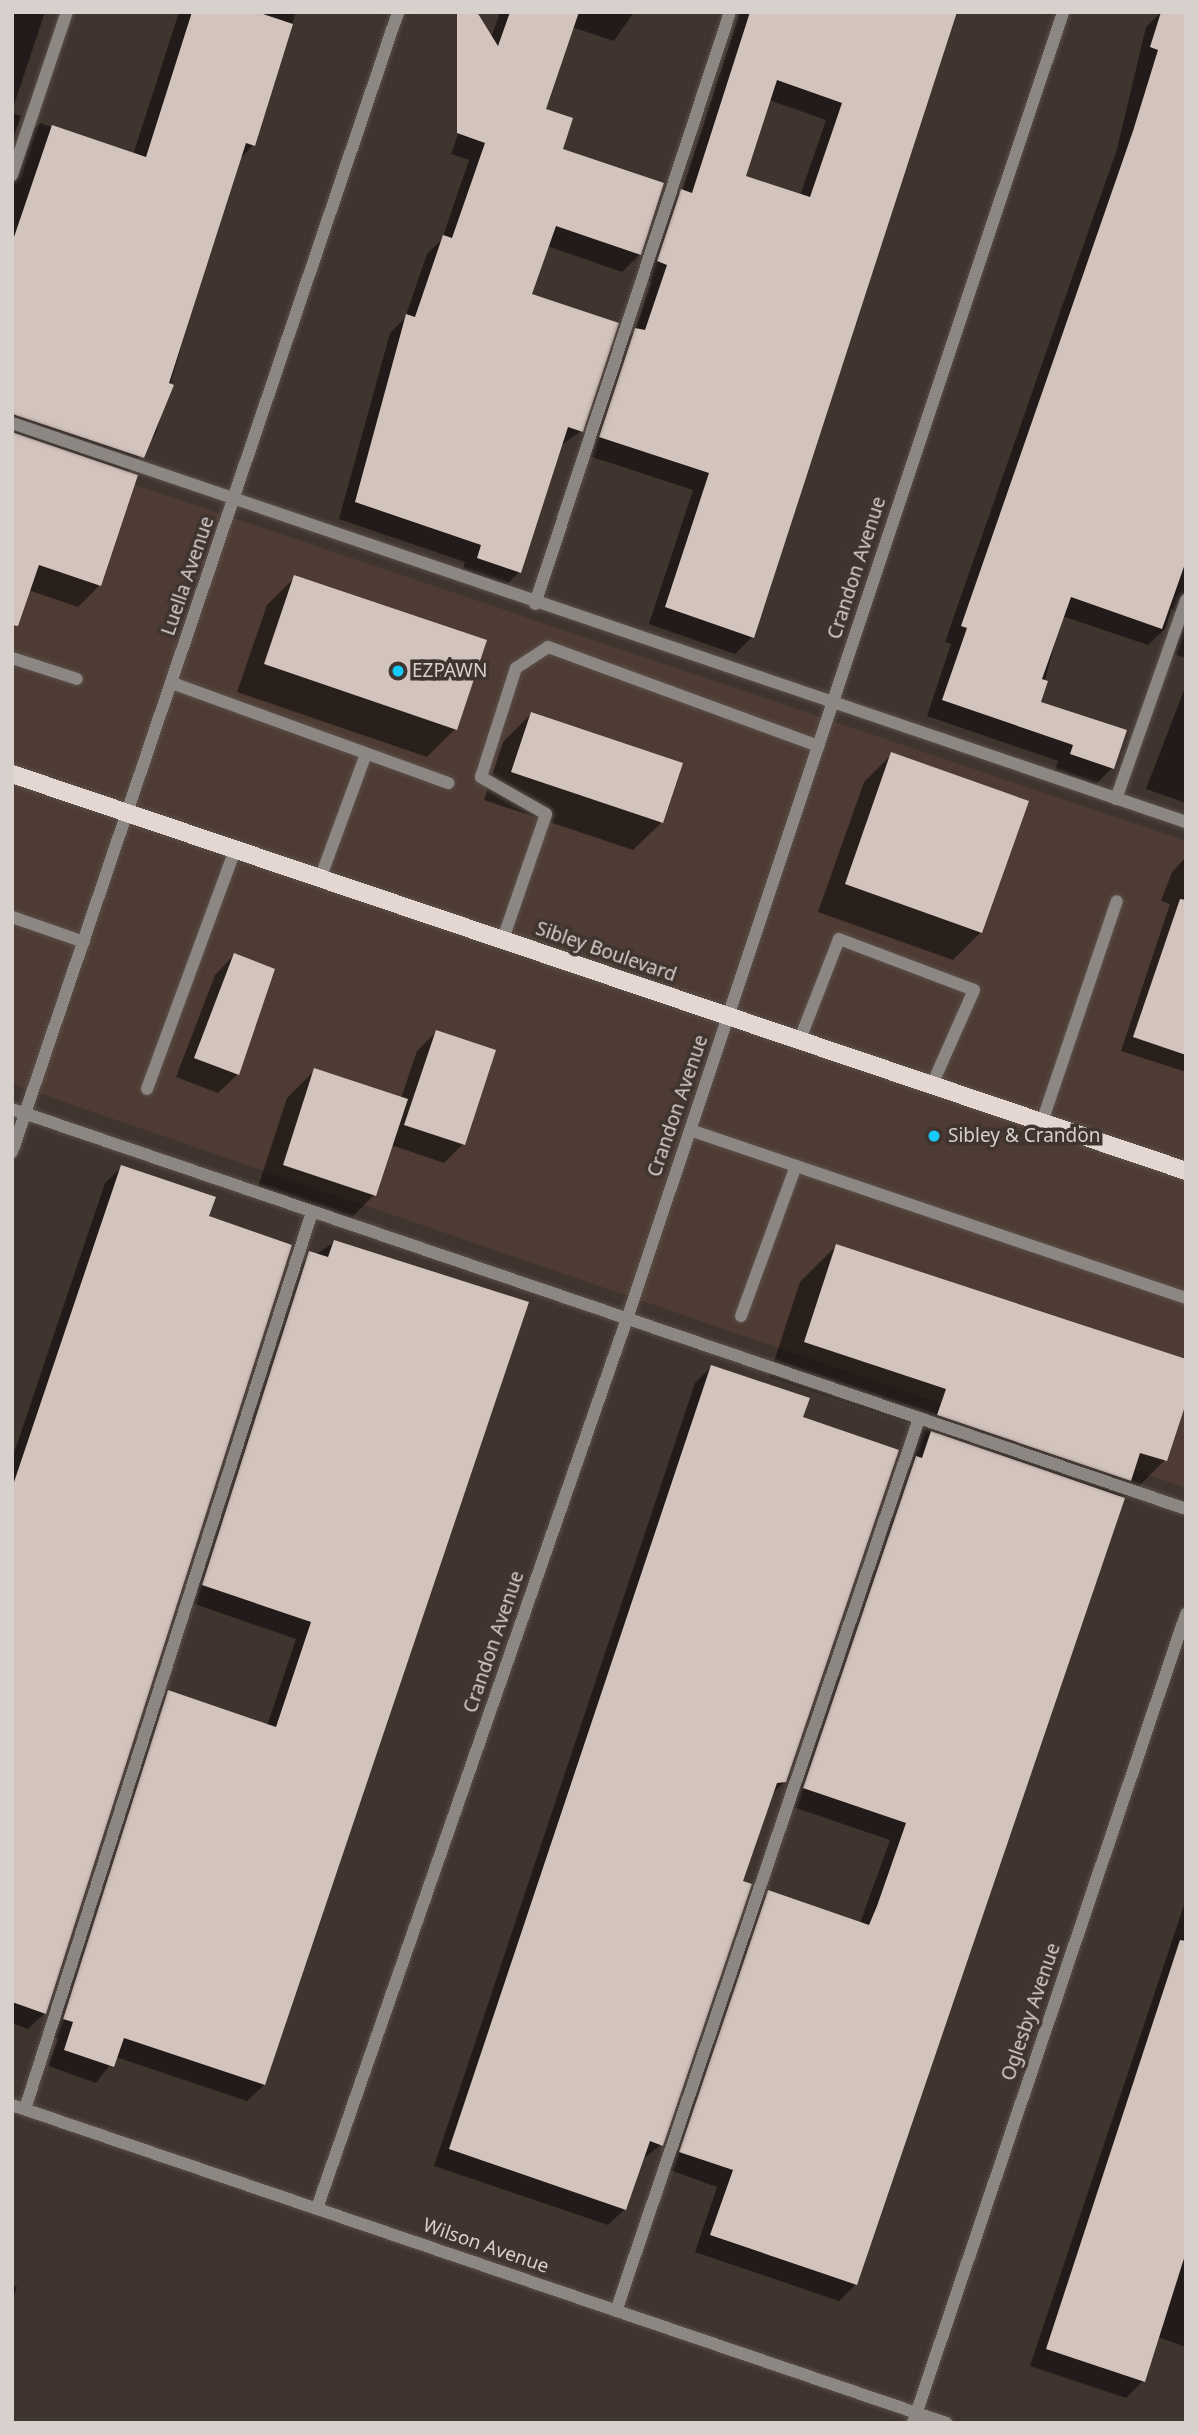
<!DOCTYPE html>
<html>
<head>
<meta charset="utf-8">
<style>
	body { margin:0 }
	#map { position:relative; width:1198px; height:2435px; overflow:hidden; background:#40342f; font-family:"Noto Sans",sans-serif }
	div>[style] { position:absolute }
	.built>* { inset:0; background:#4e3c34 }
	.shadow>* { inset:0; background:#0007 }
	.building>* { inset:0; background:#d2c3bc }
	.roads { filter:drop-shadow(0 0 2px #5b504b) drop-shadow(0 0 2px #5b504b) }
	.minor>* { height:12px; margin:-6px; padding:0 6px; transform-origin:6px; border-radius:6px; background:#8d8784 }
	.major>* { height:18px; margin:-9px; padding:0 9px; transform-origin:9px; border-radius:9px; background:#e4d7d1 }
	.dots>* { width:19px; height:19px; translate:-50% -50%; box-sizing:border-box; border:4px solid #40342f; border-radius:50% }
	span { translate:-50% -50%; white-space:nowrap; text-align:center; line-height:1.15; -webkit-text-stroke:7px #40342f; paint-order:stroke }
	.street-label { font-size:19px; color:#d8d0cd }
	.poi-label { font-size:19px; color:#d8d0cd }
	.left { translate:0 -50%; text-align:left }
	.frame { position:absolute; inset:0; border:14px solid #d8d0cd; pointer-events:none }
</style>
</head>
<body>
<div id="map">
	<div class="built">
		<i style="clip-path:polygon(12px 443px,1186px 841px,1186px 1488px,12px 1084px)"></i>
	</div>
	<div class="shadow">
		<i style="clip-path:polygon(12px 12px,45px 12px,12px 111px)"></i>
		<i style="clip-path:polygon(179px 12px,296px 12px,253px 145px,239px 160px,213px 238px,156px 433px,127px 473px,100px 585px,78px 607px,28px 590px,12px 625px,12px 162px,18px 144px,40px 123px,133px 155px)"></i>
		<i style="clip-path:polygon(500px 12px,634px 12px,614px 41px,572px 27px,544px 110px,561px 150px,662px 185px,639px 255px,622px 272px,547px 246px,530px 295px,581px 431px,560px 446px,519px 572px,502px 589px,461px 575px,465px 562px,339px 519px,390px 333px,405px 318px,427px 254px,442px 239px,469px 160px,451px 154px)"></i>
		<i style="clip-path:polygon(evenodd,740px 12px,956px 12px,752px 637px,735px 654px,649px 624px,693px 490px,583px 454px,619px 347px,635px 331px,651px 282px,641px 278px,664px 208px,682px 191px,740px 12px,769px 100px,826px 120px,800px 196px,744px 177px,769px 100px)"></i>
		<i style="clip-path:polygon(1161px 12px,1186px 12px,1186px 658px,1168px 652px,1179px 619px,1172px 608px,1165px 629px,1148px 645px,1062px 616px,1039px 703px,1112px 768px,1096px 784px,1055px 770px,1058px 761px,927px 716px,951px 644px,945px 642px,1117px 149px,1146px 27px)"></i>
		<i style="clip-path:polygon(12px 113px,21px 116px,12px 141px)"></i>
		<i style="clip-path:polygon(295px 577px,455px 729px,427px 757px,237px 692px,267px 605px)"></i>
		<i style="clip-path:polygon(1186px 685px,1186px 803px,1146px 789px)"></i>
		<i style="clip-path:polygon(531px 714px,662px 822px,633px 850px,484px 800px,503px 742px)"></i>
		<i style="clip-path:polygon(892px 754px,981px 932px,953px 960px,818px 912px,864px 782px)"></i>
		<i style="clip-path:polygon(1185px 858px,1186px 858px,1186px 1072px,1121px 1051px,1170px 904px,1161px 901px,1172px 872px)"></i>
		<i style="clip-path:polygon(234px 955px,238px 1074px,218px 1093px,176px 1077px,215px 975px)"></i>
		<i style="clip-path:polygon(436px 1032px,463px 1144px,444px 1163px,391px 1145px,374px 1195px,346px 1223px,256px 1193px,287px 1098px,315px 1070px,401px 1098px,417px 1051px)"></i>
		<i style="clip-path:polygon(122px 1167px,207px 1218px,45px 2013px,28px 2029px,12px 2023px,12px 1459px,105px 1183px)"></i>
		<i style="clip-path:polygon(335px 1242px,526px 1303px,264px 2085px,247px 2101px,116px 2057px,96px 2083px,48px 2066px,58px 2039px,47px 2036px,152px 1709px,169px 1692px,267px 1726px,296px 1639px,186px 1601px,293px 1269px)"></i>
		<i style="clip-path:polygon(836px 1246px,1186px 1397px,1165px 1460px,1129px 1496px,1114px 1496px,856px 2284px,839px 2301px,695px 2252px,717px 2187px,664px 2168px,752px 1909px,769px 1892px,860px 1923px,890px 1840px,787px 1805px,911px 1424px,769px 1377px,800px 1282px)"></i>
		<i style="clip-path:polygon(711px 1367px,801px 1418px,785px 1781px,771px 1795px,741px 1882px,661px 2145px,641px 2160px,625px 2209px,608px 2225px,434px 2166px,695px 1383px)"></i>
		<i style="clip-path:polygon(1186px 1899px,1186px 2347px,1158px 2337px,1143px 2381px,1126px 2398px,1030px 2366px)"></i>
		<i style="clip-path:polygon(12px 2285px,17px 2287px,12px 2301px)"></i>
	</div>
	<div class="building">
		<i style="clip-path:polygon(192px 12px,257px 12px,293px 24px,255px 146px,246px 143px,169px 383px,174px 385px,144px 458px,12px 414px,12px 243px,52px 125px,146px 157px)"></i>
		<i style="clip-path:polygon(457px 12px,477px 12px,498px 46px,510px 12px,579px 12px,546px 109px,573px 118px,563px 149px,664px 183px,641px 255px,556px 226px,532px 294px,619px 323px,583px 432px,568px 427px,521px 573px,477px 558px,481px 545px,355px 502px,406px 314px,415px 317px,443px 235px,452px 238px,485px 143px,457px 133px)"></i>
		<i style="clip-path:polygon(evenodd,750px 12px,957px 12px,754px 638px,665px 607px,709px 473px,599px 437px,635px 328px,645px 330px,667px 265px,657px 261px,681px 189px,692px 193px,750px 12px,777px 80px,842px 103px,810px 197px,746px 176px,777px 80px)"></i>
		<i style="clip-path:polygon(1161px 12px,1186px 12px,1186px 561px,1162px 629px,1071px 597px,1042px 679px,1048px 681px,1041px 702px,1127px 730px,1114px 769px,1070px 754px,1073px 745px,942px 700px,967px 628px,961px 626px,1133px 131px,1158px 50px,1150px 47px)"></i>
		<i style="clip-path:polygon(12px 432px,138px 475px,101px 586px,39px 565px,18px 626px,12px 625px)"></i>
		<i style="clip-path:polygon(294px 575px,487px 640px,457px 730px,264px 664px)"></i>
		<i style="clip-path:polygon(531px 712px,683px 763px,663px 823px,511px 772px)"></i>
		<i style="clip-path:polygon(891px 752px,1029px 801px,982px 933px,845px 884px)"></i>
		<i style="clip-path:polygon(1180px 899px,1186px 900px,1186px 1055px,1133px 1037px)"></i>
		<i style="clip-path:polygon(234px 953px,275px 969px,239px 1075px,194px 1058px)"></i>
		<i style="clip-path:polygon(436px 1030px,496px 1050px,465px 1145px,404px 1125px)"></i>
		<i style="clip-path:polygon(314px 1068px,408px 1099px,376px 1196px,283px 1165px)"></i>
		<i style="clip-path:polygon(121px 1165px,216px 1197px,209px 1216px,292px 1245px,46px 2014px,12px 2002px,12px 1488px)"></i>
		<i style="clip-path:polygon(334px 1240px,529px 1302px,265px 2085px,124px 2038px,114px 2067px,64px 2050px,73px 2022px,63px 2019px,168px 1690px,276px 1727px,311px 1622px,202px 1585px,309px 1251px,328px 1257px)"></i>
		<i style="clip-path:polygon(836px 1244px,1186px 1359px,1186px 1403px,1167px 1461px,1140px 1453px,1131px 1481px,937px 1415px,946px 1389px,804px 1342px)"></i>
		<i style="clip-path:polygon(711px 1365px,810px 1398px,803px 1417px,899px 1450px,786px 1782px,777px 1783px,743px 1881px,752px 1884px,663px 2146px,650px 2141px,626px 2210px,449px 2149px)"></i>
		<i style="clip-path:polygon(931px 1431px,1125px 1498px,857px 2285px,710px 2235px,733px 2170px,679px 2152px,768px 1890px,869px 1925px,877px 1906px,906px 1823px,803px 1788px,916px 1456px,922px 1458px)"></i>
		<i style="clip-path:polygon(1180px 1940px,1186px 1941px,1186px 2252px,1145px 2382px,1046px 2349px)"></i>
	</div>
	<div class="roads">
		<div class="minor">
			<i style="left:12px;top:175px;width:172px;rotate:-71.4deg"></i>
			<i style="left:12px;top:423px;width:1240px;rotate:18.77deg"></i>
			<i style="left:535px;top:604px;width:623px;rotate:-71.77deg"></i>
			<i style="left:12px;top:658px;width:68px;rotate:17.9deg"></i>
			<i style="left:172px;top:683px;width:294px;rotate:19.9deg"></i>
			<i style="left:1116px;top:799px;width:211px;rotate:-70.6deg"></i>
			<i style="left:320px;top:879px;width:133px;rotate:-69.8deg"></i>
			<i style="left:12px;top:917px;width:76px;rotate:19.1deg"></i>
			<i style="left:503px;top:939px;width:132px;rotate:-71deg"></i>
			<i style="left:546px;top:814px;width:75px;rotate:-150.4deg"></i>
			<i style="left:481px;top:777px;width:114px;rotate:-72.2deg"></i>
			<i style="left:516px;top:668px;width:38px;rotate:-33deg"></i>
			<i style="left:548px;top:647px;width:288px;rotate:20.1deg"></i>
			<i style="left:800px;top:1039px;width:107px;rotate:-68.7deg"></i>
			<i style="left:839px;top:939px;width:144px;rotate:20.7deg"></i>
			<i style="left:974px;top:990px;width:104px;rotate:113.9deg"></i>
			<i style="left:147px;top:1089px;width:255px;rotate:-69.8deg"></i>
			<i style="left:12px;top:1109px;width:1240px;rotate:18.81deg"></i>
			<i style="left:1042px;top:1122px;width:233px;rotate:-71.3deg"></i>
			<i style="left:690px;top:1130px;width:524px;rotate:18.71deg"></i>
			<i style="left:12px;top:1152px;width:1204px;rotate:-71.29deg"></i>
			<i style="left:741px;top:1316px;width:160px;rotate:-69.9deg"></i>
			<i style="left:12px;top:2105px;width:987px;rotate:18.8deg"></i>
			<i style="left:25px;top:2109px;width:942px;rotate:-72.26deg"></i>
			<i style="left:317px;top:2208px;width:941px;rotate:-70.78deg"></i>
			<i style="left:627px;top:1319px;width:1378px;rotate:-71.55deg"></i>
			<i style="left:616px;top:2311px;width:942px;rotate:-71.24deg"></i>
			<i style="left:913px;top:2423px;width:854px;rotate:-71.35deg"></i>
		</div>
		<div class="major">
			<i style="left:12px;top:774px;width:1239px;rotate:18.68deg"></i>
		</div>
	</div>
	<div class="dots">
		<i style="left:398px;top:671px;background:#16cafb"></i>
		<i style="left:934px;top:1136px;background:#16cafb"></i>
	</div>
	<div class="street-label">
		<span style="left:857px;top:568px;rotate:-72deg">Crandon Avenue</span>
		<span style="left:188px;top:576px;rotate:-71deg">Luella Avenue</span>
		<span style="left:606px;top:952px;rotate:19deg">Sibley Boulevard</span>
		<span style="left:678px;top:1106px;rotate:-71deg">Crandon Avenue</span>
		<span style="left:494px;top:1642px;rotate:-71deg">Crandon Avenue</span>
		<span style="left:1031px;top:2012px;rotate:-71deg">Oglesby Avenue</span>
		<span style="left:486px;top:2246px;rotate:19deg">Wilson Avenue</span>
	</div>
	<div class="poi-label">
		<span class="left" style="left:412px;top:671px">EZPAWN</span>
		<span class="left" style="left:948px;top:1136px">Sibley &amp; Crandon</span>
	</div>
	<div class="frame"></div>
</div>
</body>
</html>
